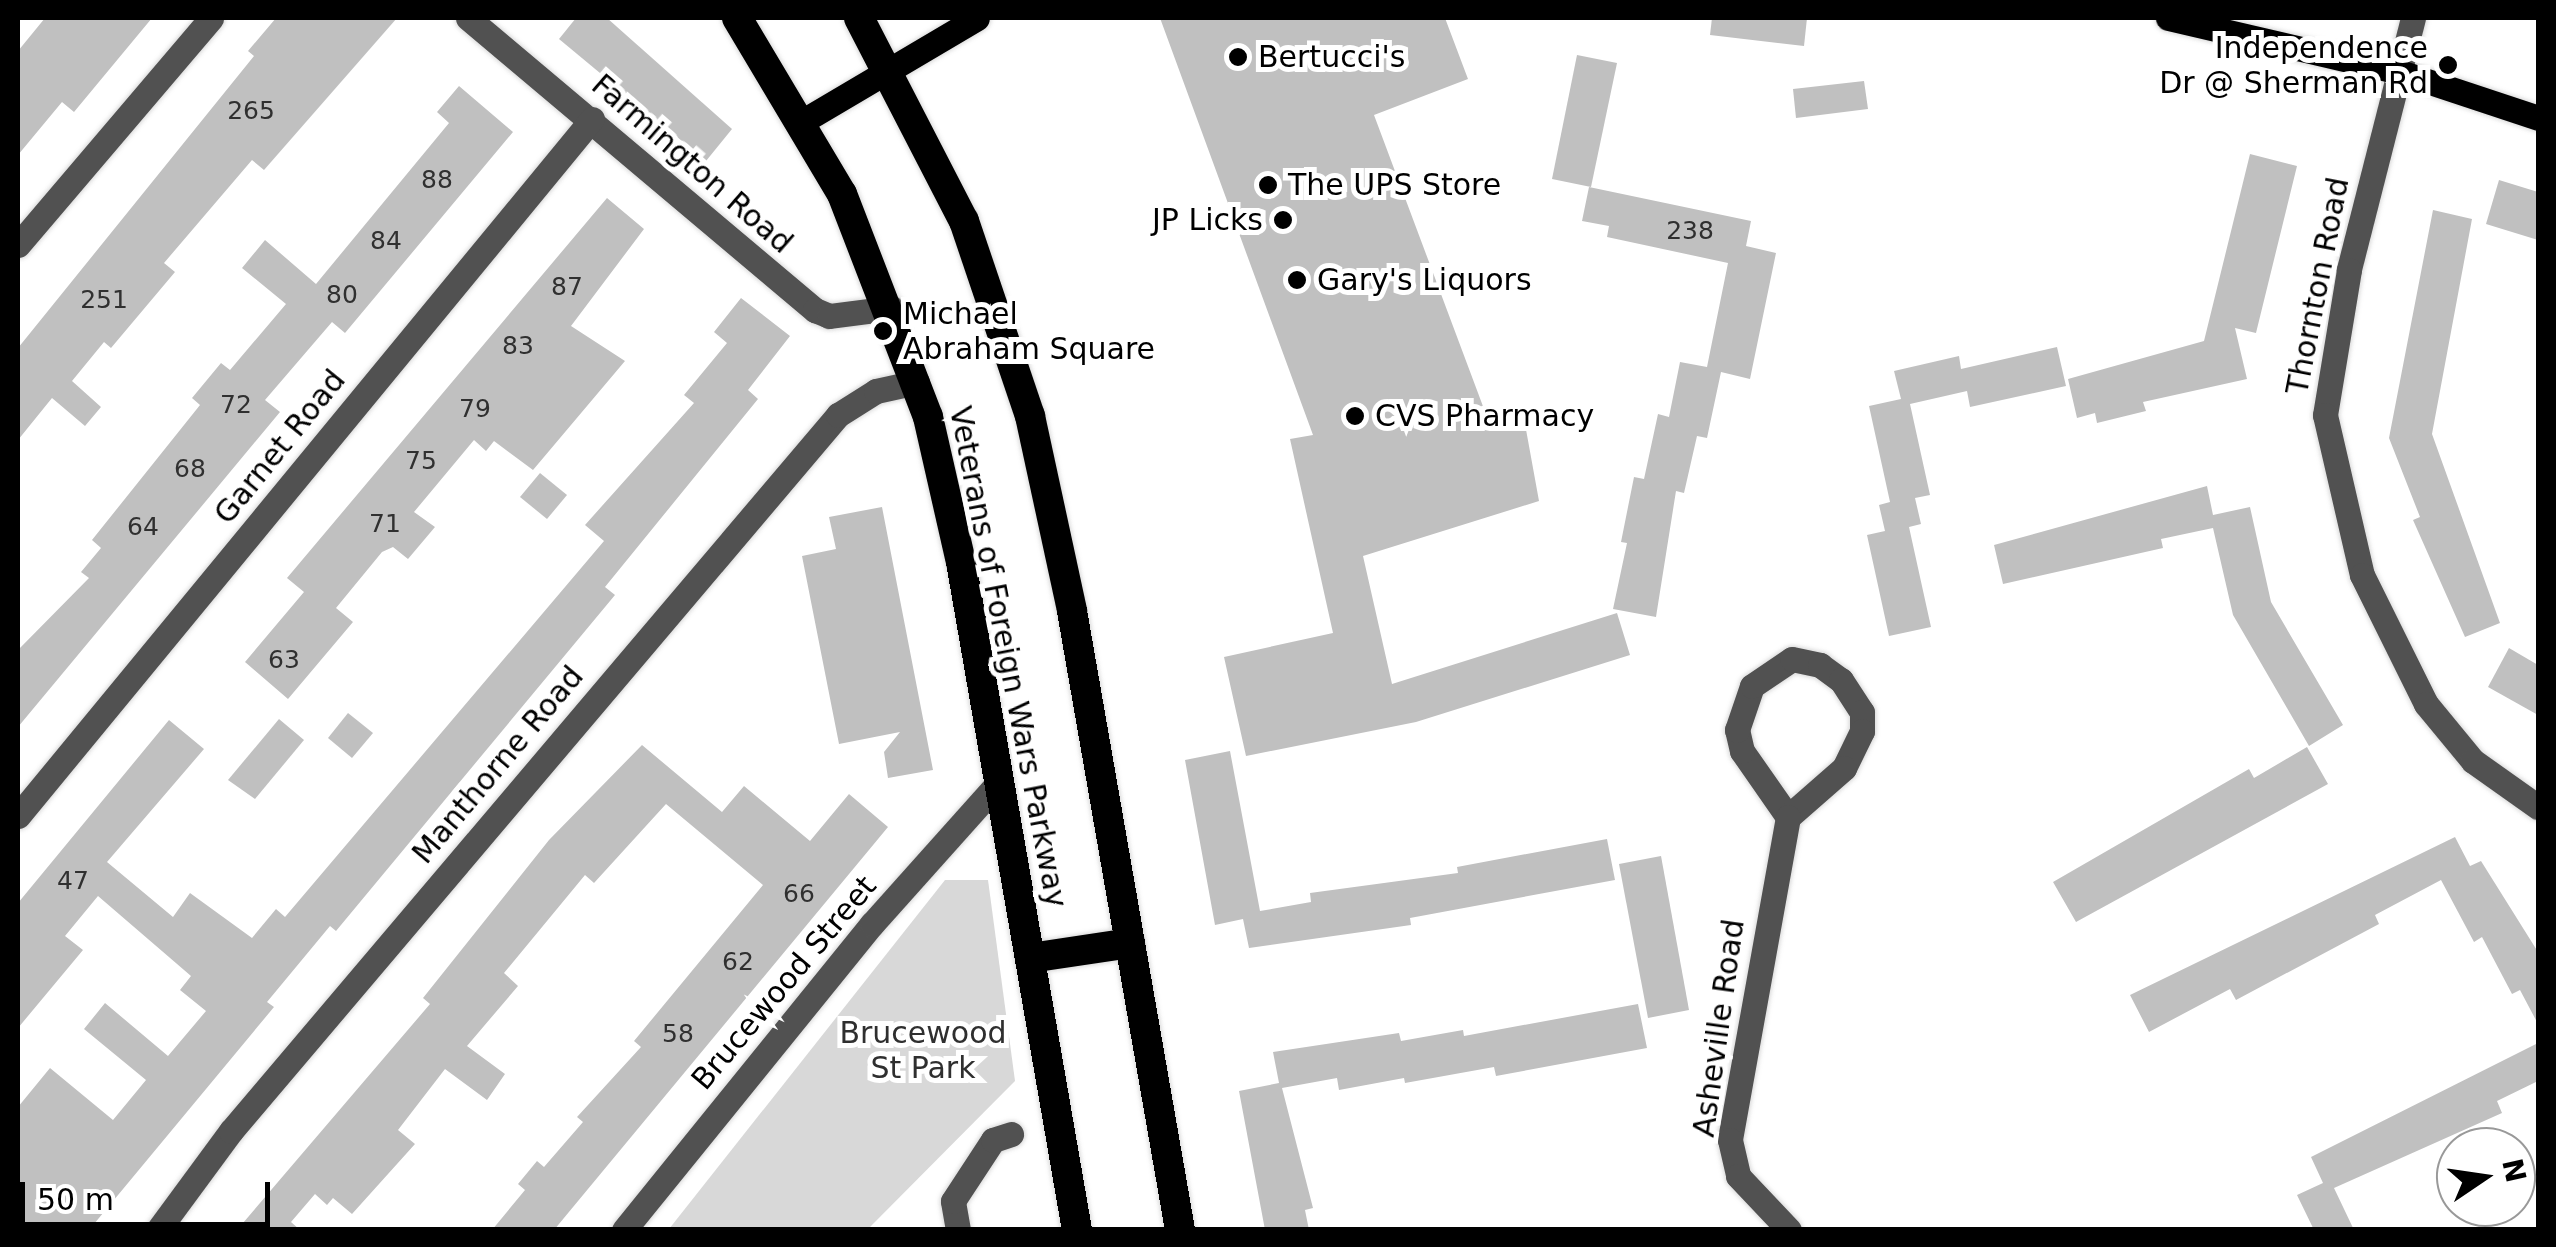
<!DOCTYPE html>
<html>
<head>
<meta charset="utf-8">
<style>
	body { margin:0 }
	#map { position:relative; width:2556px; height:1247px; overflow:hidden; background:#fff; font-family:"DejaVu Sans",sans-serif }
	div>[style] { position:absolute }
	.green>* { inset:0; background:#d8d8d8 }
	.building>* { inset:0; background:#c0c0c0 }
	.roads { filter:drop-shadow(0 0 2px #dbdbdb) drop-shadow(0 0 2px #dbdbdb) }
	.minor>* { height:25px; margin:-12.5px; padding:0 12.5px; transform-origin:12.5px; border-radius:12.5px; background:#515151 }
	.major>* { height:25px; margin:-12.5px; padding:0 12.5px; transform-origin:12.5px; border-radius:12.5px; background:#000 }
	.highway>* { height:30px; margin:-15px; padding:0 15px; transform-origin:15px; border-radius:15px; background:#000 }
	.dots>* { width:28px; height:28px; translate:-50% -50%; box-sizing:border-box; border:5px solid #fff; border-radius:50% }
	span { translate:-50% -50%; white-space:nowrap; text-align:center; line-height:1.15; -webkit-text-stroke:10px #fff; paint-order:stroke }
	.number-label { font-size:25px; color:#303030 }
	.number-label span { -webkit-text-stroke-width:0 }
	.poi-label { font-size:30px; color:#000 }
	.right { translate:-100% -50%; text-align:right }
	.left { translate:0 -50%; text-align:left }
	.street-label { font-size:30px; color:#000 }
	.park-label { font-size:30px; color:#2f2f2f }
	.frame { position:absolute; inset:0; border:20px solid #000; pointer-events:none }
	.north { position:absolute; left:2436px; top:1127px; width:100px; height:100px; box-sizing:border-box; background:#fff; border:2px solid #999; border-radius:50%; rotate:77deg; font-size:28px; font-weight:700; line-height:40px; text-align:center; color:#000 }
	.north::after { content:''; display:block; margin:auto; width:35px; height:45px; background:#000; clip-path:polygon(50% 0,100% 100%,50% 72%,0 100%) }
	.scale { position:absolute; left:20px; top:1182px; width:250px; height:45px; box-sizing:border-box; border:5px solid #000; border-top:0; padding-left:12px; font-size:30px; line-height:35px; white-space:nowrap; color:#000; -webkit-text-stroke:8px #fff; paint-order:stroke }
</style>
</head>
<body>
<div id="map">
	<div class="green">
		<i style="clip-path:polygon(945px 880px,988px 880px,1015px 1081px,868px 1229px,669px 1229px)"></i>
	</div>
	<div class="building">
		<i style="clip-path:polygon(45px 18px,152px 18px,74px 112px,62px 102px,18px 155px,18px 51px)"></i>
		<i style="clip-path:polygon(276px 18px,397px 18px,264px 170px,252px 160px,164px 263px,175px 272px,111px 348px,104px 342px,72px 381px,101px 407px,85px 426px,52px 398px,18px 440px,18px 348px,254px 56px,248px 51px)"></i>
		<i style="clip-path:polygon(576px 18px,607px 18px,732px 129px,706px 161px,559px 39px)"></i>
		<i style="clip-path:polygon(1160px 18px,1445px 18px,1468px 79px,1374px 115px,1490px 425px,1523px 413px,1539px 501px,1363px 556px,1392px 684px,1617px 613px,1630px 655px,1416px 722px,1246px 756px,1224px 657px,1333px 633px,1290px 439px,1313px 435px)"></i>
		<i style="clip-path:polygon(1712px 18px,1807px 18px,1804px 46px,1710px 35px)"></i>
		<i style="clip-path:polygon(1577px 55px,1617px 63px,1591px 187px,1552px 179px)"></i>
		<i style="clip-path:polygon(1864px 81px,1868px 109px,1796px 118px,1793px 89px)"></i>
		<i style="clip-path:polygon(459px 86px,513px 132px,345px 333px,332px 322px,265px 400px,280px 412px,18px 727px,18px 650px,89px 578px,81px 572px,101px 548px,92px 540px,200px 405px,192px 398px,221px 363px,230px 370px,286px 304px,242px 268px,265px 240px,316px 284px,449px 123px,437px 112px)"></i>
		<i style="clip-path:polygon(2250px 154px,2297px 166px,2256px 333px,2235px 328px,2247px 379px,2143px 402px,2146px 411px,2097px 423px,2095px 413px,2077px 418px,2068px 379px,2204px 341px)"></i>
		<i style="clip-path:polygon(2499px 180px,2538px 192px,2538px 240px,2486px 224px)"></i>
		<i style="clip-path:polygon(1589px 187px,1751px 221px,1746px 246px,1776px 253px,1750px 379px,1721px 372px,1707px 438px,1697px 436px,1684px 493px,1676px 491px,1656px 617px,1613px 609px,1627px 543px,1621px 542px,1634px 477px,1644px 479px,1658px 414px,1669px 417px,1680px 362px,1707px 367px,1728px 263px,1607px 237px,1609px 226px,1582px 221px)"></i>
		<i style="clip-path:polygon(607px 198px,644px 229px,571px 326px,625px 361px,533px 470px,494px 441px,486px 451px,474px 440px,414px 512px,435px 527px,408px 559px,393px 547px,382px 552px,336px 608px,353px 622px,288px 699px,245px 662px,304px 592px,287px 578px)"></i>
		<i style="clip-path:polygon(2433px 210px,2472px 219px,2432px 434px,2500px 623px,2465px 637px,2413px 520px,2420px 517px,2389px 438px)"></i>
		<i style="clip-path:polygon(741px 298px,790px 336px,748px 390px,758px 399px,605px 587px,615px 595px,336px 931px,330px 926px,267px 1002px,274px 1007px,89px 1230px,18px 1230px,18px 1107px,50px 1068px,113px 1120px,146px 1080px,84px 1029px,105px 1003px,168px 1056px,206px 1011px,180px 990px,191px 976px,98px 896px,65px 936px,83px 950px,18px 1028px,18px 903px,169px 720px,204px 749px,107px 862px,173px 917px,190px 893px,252px 938px,276px 909px,285px 917px,604px 541px,585px 525px,694px 403px,684px 395px,727px 343px,714px 332px)"></i>
		<i style="clip-path:polygon(2057px 347px,2066px 386px,1970px 407px,1967px 391px,1910px 404px,1930px 495px,1915px 498px,1921px 524px,1909px 527px,1931px 627px,1889px 636px,1867px 535px,1885px 531px,1879px 505px,1890px 502px,1869px 406px,1901px 399px,1894px 371px,1959px 356px,1961px 369px)"></i>
		<i style="clip-path:polygon(540px 473px,567px 495px,547px 519px,520px 497px)"></i>
		<i style="clip-path:polygon(2207px 486px,2213px 515px,2250px 507px,2271px 602px,2343px 725px,2309px 746px,2233px 615px,2213px 528px,2161px 539px,2163px 548px,2003px 584px,1994px 545px)"></i>
		<i style="clip-path:polygon(882px 507px,933px 770px,888px 778px,884px 752px,900px 732px,839px 744px,802px 556px,836px 549px,829px 517px)"></i>
		<i style="clip-path:polygon(2509px 648px,2538px 665px,2538px 715px,2488px 687px)"></i>
		<i style="clip-path:polygon(348px 713px,373px 733px,352px 758px,328px 738px)"></i>
		<i style="clip-path:polygon(279px 719px,304px 740px,255px 799px,228px 780px)"></i>
		<i style="clip-path:polygon(642px 745px,722px 812px,744px 786px,810px 841px,849px 794px,888px 827px,554px 1230px,492px 1230px,525px 1190px,518px 1184px,537px 1161px,544px 1167px,583px 1122px,577px 1117px,641px 1047px,634px 1041px,763px 885px,666px 804px,594px 883px,585px 875px,504px 973px,518px 986px,467px 1046px,505px 1074px,487px 1100px,445px 1069px,398px 1130px,415px 1144px,352px 1214px,333px 1198px,327px 1205px,315px 1194px,291px 1222px,300px 1230px,237px 1230px,430px 1004px,423px 998px,549px 840px)"></i>
		<i style="clip-path:polygon(2307px 747px,2328px 784px,2076px 922px,2053px 882px,2249px 769px,2254px 778px)"></i>
		<i style="clip-path:polygon(1230px 751px,1260px 911px,1311px 902px,1310px 893px,1458px 873px,1457px 867px,1607px 839px,1615px 880px,1410px 918px,1411px 925px,1249px 948px,1243px 919px,1215px 925px,1185px 760px)"></i>
		<i style="clip-path:polygon(2455px 837px,2470px 866px,2481px 861px,2538px 952px,2538px 1024px,2520px 990px,2512px 994px,2482px 937px,2474px 942px,2441px 880px,2375px 915px,2379px 924px,2236px 1000px,2230px 989px,2149px 1032px,2130px 995px)"></i>
		<i style="clip-path:polygon(1661px 856px,1689px 1010px,1648px 1018px,1619px 864px)"></i>
		<i style="clip-path:polygon(1638px 1004px,1647px 1048px,1496px 1076px,1494px 1067px,1405px 1083px,1404px 1078px,1339px 1090px,1337px 1078px,1282px 1088px,1313px 1208px,1305px 1210px,1309px 1230px,1265px 1230px,1239px 1091px,1279px 1083px,1273px 1052px,1399px 1033px,1401px 1041px,1463px 1030px,1464px 1036px)"></i>
		<i style="clip-path:polygon(2538px 1043px,2538px 1081px,2497px 1101px,2502px 1113px,2334px 1188px,2354px 1230px,2314px 1230px,2297px 1195px,2323px 1183px,2311px 1157px)"></i>
	</div>
	<div class="roads">
		<div class="minor">
			<i style="left:468px;top:18px;width:454px;rotate:40.1deg"></i>
			<i style="left:815px;top:310px;width:15px;rotate:23deg"></i>
			<i style="left:829px;top:316px;width:63px;rotate:-7.4deg"></i>
			<i style="left:2413px;top:18px;width:260px;rotate:104.3deg"></i>
			<i style="left:2349px;top:270px;width:147px;rotate:99.4deg"></i>
			<i style="left:2325px;top:415px;width:164px;rotate:77deg"></i>
			<i style="left:2362px;top:575px;width:144px;rotate:63.6deg"></i>
			<i style="left:2426px;top:704px;width:74px;rotate:50.5deg"></i>
			<i style="left:2473px;top:761px;width:80px;rotate:35.3deg"></i>
			<i style="left:18px;top:245px;width:298px;rotate:-49.6deg"></i>
			<i style="left:18px;top:816px;width:903px;rotate:-50.53deg"></i>
			<i style="left:1788px;top:817px;width:80px;rotate:-124.9deg"></i>
			<i style="left:1742px;top:751px;width:22px;rotate:-103deg"></i>
			<i style="left:1737px;top:730px;width:46px;rotate:-71.2deg"></i>
			<i style="left:1752px;top:686px;width:48px;rotate:-34deg"></i>
			<i style="left:1792px;top:659px;width:29px;rotate:12deg"></i>
			<i style="left:1820px;top:665px;width:26px;rotate:36deg"></i>
			<i style="left:1841px;top:680px;width:38px;rotate:57deg"></i>
			<i style="left:1862px;top:712px;width:19px;rotate:90deg"></i>
			<i style="left:1862px;top:731px;width:41px;rotate:115.9deg"></i>
			<i style="left:1844px;top:768px;width:74px;rotate:138.8deg"></i>
			<i style="left:1788px;top:817px;width:328px;rotate:100.2deg"></i>
			<i style="left:1730px;top:1140px;width:37px;rotate:77deg"></i>
			<i style="left:1738px;top:1176px;width:74px;rotate:46.6deg"></i>
			<i style="left:158px;top:1230px;width:123px;rotate:-53.6deg"></i>
			<i style="left:231px;top:1131px;width:939px;rotate:-49.71deg"></i>
			<i style="left:838px;top:415px;width:45px;rotate:-32.3deg"></i>
			<i style="left:876px;top:391px;width:42px;rotate:-12.4deg"></i>
			<i style="left:624px;top:1230px;width:394px;rotate:-51deg"></i>
			<i style="left:872px;top:924px;width:191px;rotate:-48.2deg"></i>
			<i style="left:958px;top:1230px;width:29px;rotate:-100deg"></i>
			<i style="left:953px;top:1201px;width:73px;rotate:-56.7deg"></i>
			<i style="left:993px;top:1140px;width:19px;rotate:-18deg"></i>
		</div>
		<div class="major">
			<i style="left:2168px;top:18px;width:238px;rotate:13.1deg"></i>
			<i style="left:2400px;top:72px;width:145px;rotate:18.4deg"></i>
			<i style="left:803px;top:121px;width:202px;rotate:-30.6deg"></i>
		</div>
		<div class="highway">
			<i style="left:737px;top:18px;width:205px;rotate:59.2deg"></i>
			<i style="left:842px;top:194px;width:239px;rotate:68.9deg"></i>
			<i style="left:928px;top:417px;width:149px;rotate:77.2deg"></i>
			<i style="left:961px;top:562px;width:678px;rotate:80.15deg"></i>
			<i style="left:859px;top:18px;width:229px;rotate:62.7deg"></i>
			<i style="left:964px;top:221px;width:206px;rotate:71.3deg"></i>
			<i style="left:1030px;top:416px;width:199px;rotate:77.8deg"></i>
			<i style="left:1072px;top:611px;width:628px;rotate:80.1deg"></i>
			<i style="left:1030px;top:958px;width:101px;rotate:-8.5deg"></i>
		</div>
	</div>
	<div class="dots">
		<i style="left:1238px;top:57px;background:#000"></i>
		<i style="left:2448px;top:65px;background:#000"></i>
		<i style="left:1268px;top:185px;background:#000"></i>
		<i style="left:1283px;top:220px;background:#000"></i>
		<i style="left:1297px;top:280px;background:#000"></i>
		<i style="left:883px;top:331px;background:#000"></i>
		<i style="left:1355px;top:416px;background:#000"></i>
	</div>
	<div class="number-label">
		<span style="left:251px;top:111px">265</span>
		<span style="left:437px;top:180px">88</span>
		<span style="left:1690px;top:231px">238</span>
		<span style="left:386px;top:241px">84</span>
		<span style="left:567px;top:287px">87</span>
		<span style="left:342px;top:295px">80</span>
		<span style="left:104px;top:300px">251</span>
		<span style="left:518px;top:346px">83</span>
		<span style="left:236px;top:405px">72</span>
		<span style="left:475px;top:409px">79</span>
		<span style="left:421px;top:461px">75</span>
		<span style="left:190px;top:469px">68</span>
		<span style="left:385px;top:524px">71</span>
		<span style="left:143px;top:527px">64</span>
		<span style="left:284px;top:660px">63</span>
		<span style="left:73px;top:881px">47</span>
		<span style="left:799px;top:894px">66</span>
		<span style="left:738px;top:962px">62</span>
		<span style="left:678px;top:1034px">58</span>
	</div>
	<div class="poi-label">
		<span class="right" style="left:2428px;top:65px">Independence<br>Dr @ Sherman Rd</span>
		<span class="left" style="left:1258px;top:57px">Bertucci's</span>
		<span class="left" style="left:1288px;top:185px">The UPS Store</span>
		<span class="right" style="left:1263px;top:220px">JP Licks</span>
		<span class="left" style="left:1317px;top:280px">Gary's Liquors</span>
		<span class="left" style="left:903px;top:331px">Michael<br>Abraham Square</span>
		<span class="left" style="left:1375px;top:416px">CVS Pharmacy</span>
	</div>
	<div class="street-label">
		<span style="left:692px;top:164px;rotate:41deg">Farmington Road</span>
		<span style="left:2318px;top:286px;rotate:-79deg">Thornton Road</span>
		<span style="left:280px;top:447px;rotate:-51deg">Garnet Road</span>
		<span style="left:1008px;top:657px;rotate:79deg">Veterans of Foreign Wars Parkway</span>
		<span style="left:498px;top:765px;rotate:-50deg">Manthorne Road</span>
		<span style="left:784px;top:983px;rotate:-50deg">Brucewood Street</span>
		<span style="left:1719px;top:1028px;rotate:-82deg">Asheville Road</span>
	</div>
	<div class="park-label">
		<span style="left:923px;top:1050px">Brucewood<br>St Park</span>
	</div>
	<div class="frame"></div>
	<div class="north">N</div>
	<div class="scale">50 m</div>
</div>
</body>
</html>
